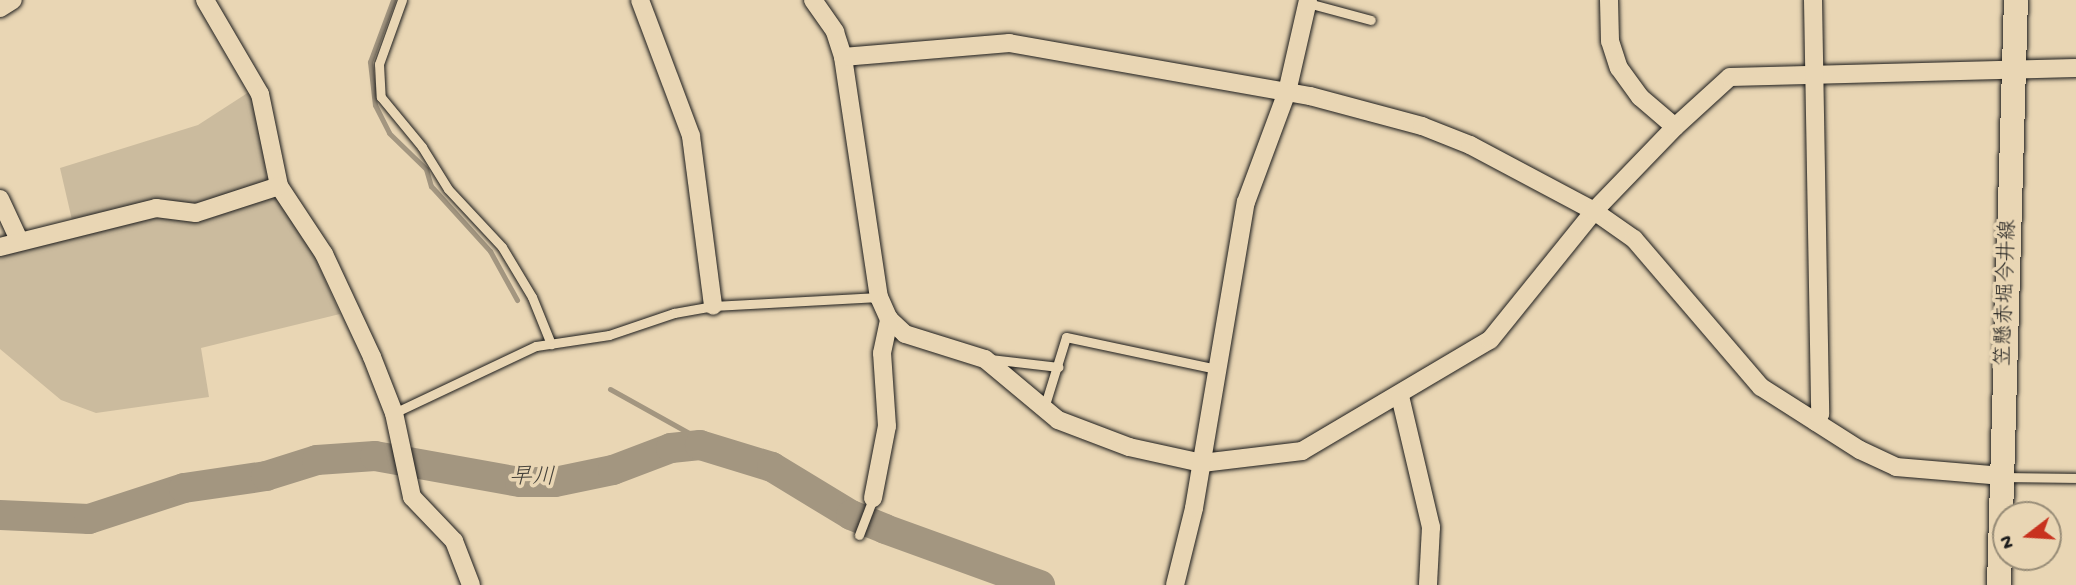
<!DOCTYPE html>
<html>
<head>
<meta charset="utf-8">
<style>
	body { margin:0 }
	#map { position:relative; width:2076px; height:585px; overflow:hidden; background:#e9d6b4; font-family:"Gochi Hand","Klee One",sans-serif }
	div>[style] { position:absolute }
	.green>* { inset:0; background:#cbbb9e }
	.stream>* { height:5px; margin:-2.5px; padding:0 2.5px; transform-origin:2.5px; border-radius:2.5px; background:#a39680 }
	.river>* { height:30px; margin:-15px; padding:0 15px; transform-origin:15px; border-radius:15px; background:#a39680 }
	.roads { filter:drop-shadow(0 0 2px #1c1c1c) drop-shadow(0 0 2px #1c1c1c) }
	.service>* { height:9px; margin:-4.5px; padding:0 4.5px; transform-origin:4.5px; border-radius:4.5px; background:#e9d6b4 }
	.minor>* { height:18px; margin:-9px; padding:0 9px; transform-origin:9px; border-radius:9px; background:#e9d6b4 }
	.secondary>* { height:24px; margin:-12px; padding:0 12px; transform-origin:12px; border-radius:12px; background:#e9d6b4 }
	span { translate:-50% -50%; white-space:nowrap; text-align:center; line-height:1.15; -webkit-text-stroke:7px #e9d6b4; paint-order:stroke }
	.street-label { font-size:21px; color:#1c1c1c }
	.water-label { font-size:23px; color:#44413a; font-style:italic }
	.north { position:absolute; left:1992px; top:501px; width:70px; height:70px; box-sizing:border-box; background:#e9d6b4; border:2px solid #978c77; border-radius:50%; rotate:253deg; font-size:19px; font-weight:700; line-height:28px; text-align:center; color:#1c1c1c }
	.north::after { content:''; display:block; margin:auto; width:24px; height:32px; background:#c8321e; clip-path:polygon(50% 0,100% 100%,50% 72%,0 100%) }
</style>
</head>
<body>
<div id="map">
	<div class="green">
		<i style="clip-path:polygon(249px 92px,261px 125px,267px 183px,198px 207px,72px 220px,60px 168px,198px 125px)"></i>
		<i style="clip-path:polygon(276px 195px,313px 253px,340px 314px,201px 348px,209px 397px,96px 413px,61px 400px,0 349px,0 254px,152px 216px,205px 220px)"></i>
	</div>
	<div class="stream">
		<i style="left:393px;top:0;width:66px;rotate:110.4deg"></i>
		<i style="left:370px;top:62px;width:43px;rotate:83.4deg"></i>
		<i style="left:375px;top:105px;width:31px;rotate:63deg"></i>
		<i style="left:389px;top:133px;width:52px;rotate:44.2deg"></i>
		<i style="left:426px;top:169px;width:18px;rotate:74deg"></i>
		<i style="left:431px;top:186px;width:88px;rotate:47.8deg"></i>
		<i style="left:490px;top:251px;width:56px;rotate:61.1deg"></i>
		<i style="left:610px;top:389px;width:93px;rotate:29.1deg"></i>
		<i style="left:691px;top:434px;width:14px;rotate:51deg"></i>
	</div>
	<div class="river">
		<i style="left:0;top:515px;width:89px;rotate:2.6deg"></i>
		<i style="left:89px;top:519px;width:100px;rotate:-18.1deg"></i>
		<i style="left:184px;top:488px;width:83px;rotate:-8.3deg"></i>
		<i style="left:266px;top:476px;width:53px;rotate:-17.4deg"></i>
		<i style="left:317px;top:460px;width:58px;rotate:-3.9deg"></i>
		<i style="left:375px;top:456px;width:147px;rotate:10.2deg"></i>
		<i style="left:520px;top:482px;width:35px"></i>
		<i style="left:555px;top:482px;width:59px;rotate:-11.7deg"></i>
		<i style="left:613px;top:470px;width:62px;rotate:-20.8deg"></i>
		<i style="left:671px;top:448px;width:29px;rotate:-6deg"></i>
		<i style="left:700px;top:445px;width:75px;rotate:17deg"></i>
		<i style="left:772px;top:467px;width:92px;rotate:31.3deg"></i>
		<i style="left:851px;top:515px;width:37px;rotate:22deg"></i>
		<i style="left:885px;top:529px;width:165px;rotate:19.9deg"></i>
	</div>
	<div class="roads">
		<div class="service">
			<i style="left:402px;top:0;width:68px;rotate:109.8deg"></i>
			<i style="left:379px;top:64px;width:33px;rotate:87deg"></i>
			<i style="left:381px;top:97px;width:65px;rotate:50.6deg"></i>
			<i style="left:422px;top:147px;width:49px;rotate:58.2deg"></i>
			<i style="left:448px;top:189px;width:79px;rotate:47deg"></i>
			<i style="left:502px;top:247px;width:58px;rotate:59deg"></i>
			<i style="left:532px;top:297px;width:51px;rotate:68deg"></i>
			<i style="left:1308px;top:3px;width:65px;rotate:15.1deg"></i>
			<i style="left:990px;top:359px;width:69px;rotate:6.6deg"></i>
			<i style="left:1044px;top:408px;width:74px;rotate:-72.8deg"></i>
			<i style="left:1066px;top:337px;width:154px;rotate:12deg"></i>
			<i style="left:394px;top:413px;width:157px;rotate:-25.3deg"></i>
			<i style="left:536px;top:346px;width:74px;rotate:-8.6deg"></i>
			<i style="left:609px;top:335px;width:69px;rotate:-18.7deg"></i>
			<i style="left:674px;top:313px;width:40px;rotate:-10deg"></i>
			<i style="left:713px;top:306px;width:166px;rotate:-3.1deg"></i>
			<i style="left:2005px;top:477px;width:71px;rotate:0.8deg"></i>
			<i style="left:859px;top:535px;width:40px;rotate:-69deg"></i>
		</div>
		<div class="minor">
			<i style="left:205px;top:0;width:109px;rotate:59.7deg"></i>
			<i style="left:260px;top:94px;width:94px;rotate:78.3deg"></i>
			<i style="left:279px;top:186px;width:82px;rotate:56.5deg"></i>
			<i style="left:324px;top:254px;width:114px;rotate:65deg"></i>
			<i style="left:372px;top:357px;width:60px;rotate:68.6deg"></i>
			<i style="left:394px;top:413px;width:86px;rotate:77.9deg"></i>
			<i style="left:412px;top:497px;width:61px;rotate:46.3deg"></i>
			<i style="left:454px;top:541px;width:47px;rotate:68.9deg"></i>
			<i style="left:640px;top:0;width:145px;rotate:69.4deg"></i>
			<i style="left:691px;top:136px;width:171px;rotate:82.6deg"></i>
			<i style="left:813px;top:0;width:39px;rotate:55deg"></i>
			<i style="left:835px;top:32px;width:26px;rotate:72deg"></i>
			<i style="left:843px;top:57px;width:243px;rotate:81.5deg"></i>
			<i style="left:879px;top:297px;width:24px;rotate:66deg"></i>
			<i style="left:889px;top:319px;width:22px;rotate:43deg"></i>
			<i style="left:905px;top:334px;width:84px;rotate:17.4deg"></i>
			<i style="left:985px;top:359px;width:95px;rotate:39.9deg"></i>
			<i style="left:1058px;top:420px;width:76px;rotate:20.8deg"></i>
			<i style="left:1129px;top:447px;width:75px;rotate:12.4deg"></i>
			<i style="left:1202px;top:463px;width:101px;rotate:-6.8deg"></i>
			<i style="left:1302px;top:451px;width:218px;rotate:-30.6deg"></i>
			<i style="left:1490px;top:340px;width:166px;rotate:-51.1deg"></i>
			<i style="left:1594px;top:211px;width:117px;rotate:-46deg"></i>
			<i style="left:1675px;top:127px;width:74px;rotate:-42.3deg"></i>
			<i style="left:1730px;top:77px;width:346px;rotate:-1.5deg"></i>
			<i style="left:1609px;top:0;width:41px;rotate:88.6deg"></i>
			<i style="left:1610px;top:41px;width:28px;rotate:72deg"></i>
			<i style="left:1619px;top:68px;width:36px;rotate:54deg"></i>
			<i style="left:1640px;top:97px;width:46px;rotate:40.6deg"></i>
			<i style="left:1813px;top:0;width:414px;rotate:89deg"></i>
			<i style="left:1820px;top:414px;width:9px;rotate:117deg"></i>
			<i style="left:0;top:8px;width:15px;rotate:-32deg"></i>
			<i style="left:843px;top:57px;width:167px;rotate:-4.8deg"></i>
			<i style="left:1009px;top:43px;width:306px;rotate:10deg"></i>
			<i style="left:1310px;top:96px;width:116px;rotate:15deg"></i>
			<i style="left:1422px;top:126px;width:52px;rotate:21.6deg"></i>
			<i style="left:1470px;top:145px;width:140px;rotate:28deg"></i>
			<i style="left:1594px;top:211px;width:49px;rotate:35deg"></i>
			<i style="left:1634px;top:239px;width:195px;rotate:49.4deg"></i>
			<i style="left:1761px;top:387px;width:117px;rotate:32.5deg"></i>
			<i style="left:1860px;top:450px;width:40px;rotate:25deg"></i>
			<i style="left:1896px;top:467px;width:107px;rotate:4.8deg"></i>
			<i style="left:0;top:199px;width:45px;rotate:65.1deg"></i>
			<i style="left:0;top:247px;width:161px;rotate:-14deg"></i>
			<i style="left:156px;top:208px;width:40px;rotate:7.1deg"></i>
			<i style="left:196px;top:213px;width:87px;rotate:-18deg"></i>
			<i style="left:1400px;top:396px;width:135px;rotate:76.7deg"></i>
			<i style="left:1431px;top:527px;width:58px;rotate:93deg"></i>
			<i style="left:873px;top:498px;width:73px;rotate:-79deg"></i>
			<i style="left:887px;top:426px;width:73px;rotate:-93.9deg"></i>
			<i style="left:882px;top:353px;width:35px;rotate:-78deg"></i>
			<i style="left:1175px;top:585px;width:79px;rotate:-76.1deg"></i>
			<i style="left:1194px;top:508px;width:310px;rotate:-80.4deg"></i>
			<i style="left:1246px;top:202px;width:117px;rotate:-69.6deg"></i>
			<i style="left:1287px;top:92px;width:94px;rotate:-77.1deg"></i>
		</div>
		<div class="secondary">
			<i style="left:1999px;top:585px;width:585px;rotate:-88.34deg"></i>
		</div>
	</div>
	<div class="street-label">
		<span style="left:2008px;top:293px;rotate:-88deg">笠懸赤堀今井線</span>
	</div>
	<div class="water-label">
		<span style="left:532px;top:479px;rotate:1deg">早川</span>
	</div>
	<div class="north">N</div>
</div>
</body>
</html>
